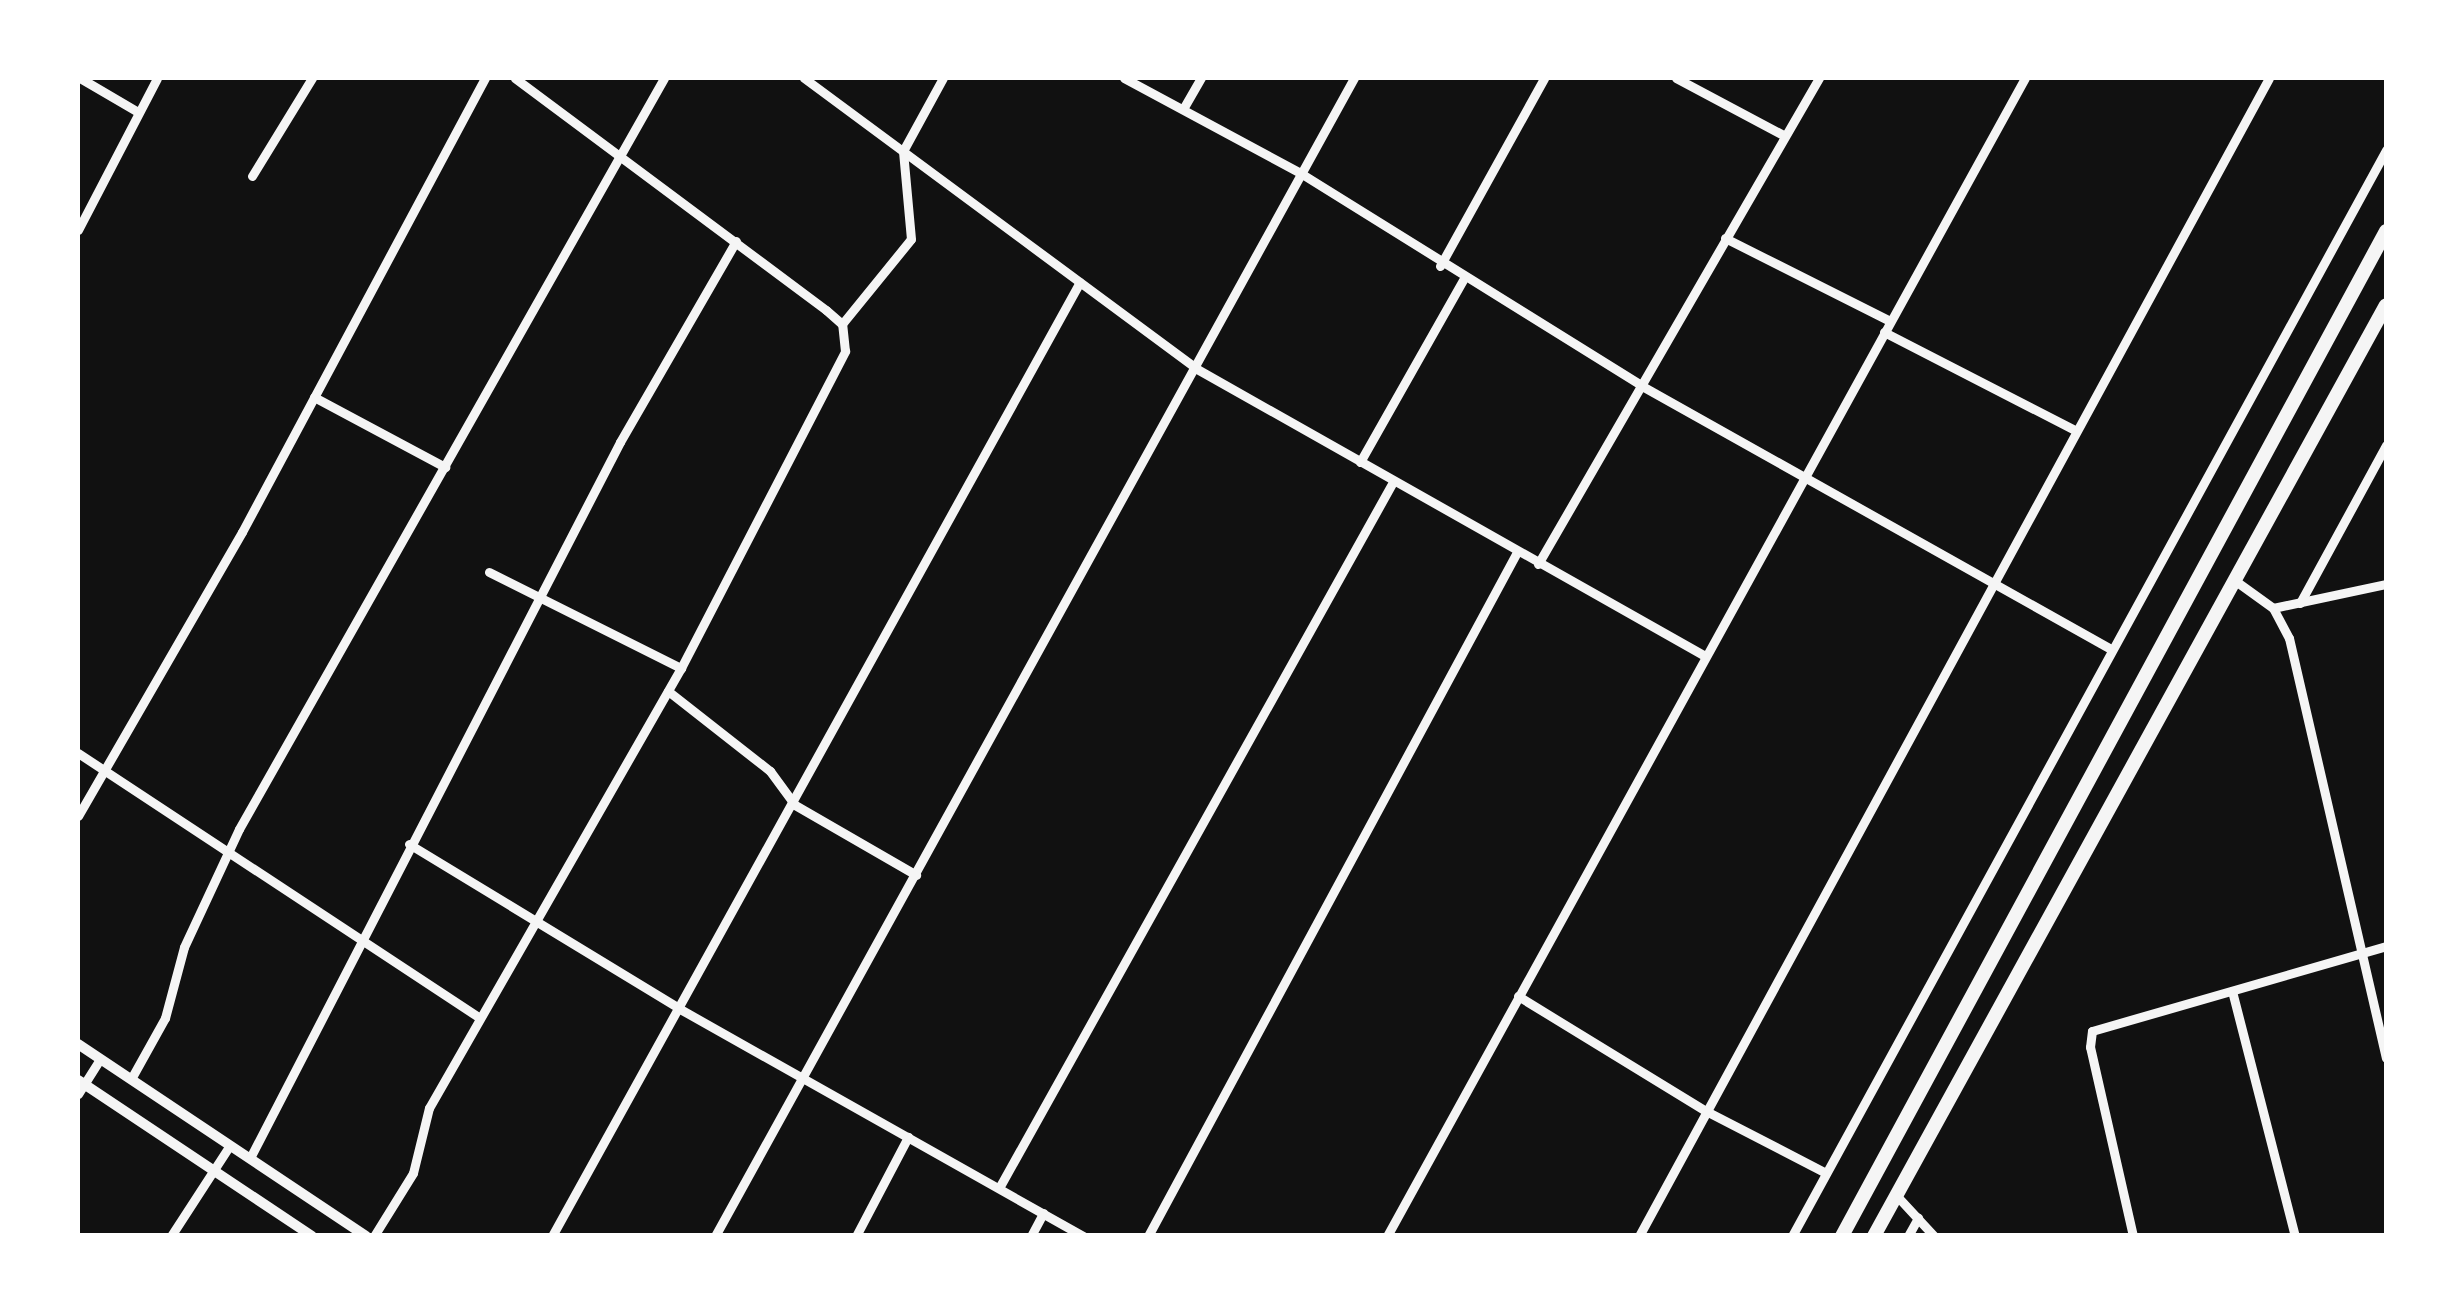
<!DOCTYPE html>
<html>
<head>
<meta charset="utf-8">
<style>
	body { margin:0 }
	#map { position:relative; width:2464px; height:1313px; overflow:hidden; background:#111; font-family:Lora,serif }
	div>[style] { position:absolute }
	.minor>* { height:9px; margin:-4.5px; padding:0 4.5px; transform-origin:4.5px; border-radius:4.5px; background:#f5f5f5 }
	.tertiary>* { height:10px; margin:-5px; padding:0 5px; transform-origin:5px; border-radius:5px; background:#f5f5f5 }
	.trunk>* { height:14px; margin:-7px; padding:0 7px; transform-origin:7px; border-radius:7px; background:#f5f5f5 }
	span { translate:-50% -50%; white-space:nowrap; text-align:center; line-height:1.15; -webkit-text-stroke:10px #fff; paint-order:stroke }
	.frame { position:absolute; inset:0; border:80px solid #fff; pointer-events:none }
</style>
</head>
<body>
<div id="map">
	<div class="minor">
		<i style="left:80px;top:78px;width:67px;rotate:30.4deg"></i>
		<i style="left:804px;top:78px;width:489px;rotate:36.5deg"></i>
		<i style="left:1197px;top:369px;width:583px;rotate:29.46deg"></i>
		<i style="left:1124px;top:78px;width:202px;rotate:28.3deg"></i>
		<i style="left:1302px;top:174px;width:401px;rotate:31.9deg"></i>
		<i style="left:1642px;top:386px;width:535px;rotate:29.29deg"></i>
		<i style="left:1676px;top:78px;width:121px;rotate:28deg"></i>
		<i style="left:1183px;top:109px;width:36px;rotate:-60deg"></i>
		<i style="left:252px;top:176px;width:115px;rotate:-58.5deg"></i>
		<i style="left:78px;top:230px;width:171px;rotate:-62.5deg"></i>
		<i style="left:1725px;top:238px;width:185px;rotate:26.7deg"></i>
		<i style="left:1440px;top:266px;width:215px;rotate:-61deg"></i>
		<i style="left:842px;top:324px;width:109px;rotate:-50.9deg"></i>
		<i style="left:911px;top:239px;width:88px;rotate:-95.2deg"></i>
		<i style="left:903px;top:151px;width:83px;rotate:-61.3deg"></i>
		<i style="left:1884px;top:332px;width:215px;rotate:27.2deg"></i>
		<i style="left:314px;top:397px;width:149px;rotate:28.1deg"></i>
		<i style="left:1360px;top:462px;width:209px;rotate:-60.5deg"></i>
		<i style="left:1538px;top:564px;width:561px;rotate:-59.96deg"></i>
		<i style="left:489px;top:572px;width:215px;rotate:26.6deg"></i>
		<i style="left:2237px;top:582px;width:44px;rotate:35.8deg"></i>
		<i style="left:2273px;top:608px;width:34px;rotate:62deg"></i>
		<i style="left:2289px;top:638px;width:431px;rotate:77deg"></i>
		<i style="left:2300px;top:603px;width:180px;rotate:-61.4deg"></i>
		<i style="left:2273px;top:608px;width:116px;rotate:-12deg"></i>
		<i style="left:668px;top:691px;width:130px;rotate:38.1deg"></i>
		<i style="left:770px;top:771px;width:42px;rotate:53.7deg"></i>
		<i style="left:795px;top:805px;width:140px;rotate:30deg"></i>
		<i style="left:78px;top:753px;width:481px;rotate:33.4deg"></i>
		<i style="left:78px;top:816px;width:328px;rotate:-60deg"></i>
		<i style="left:242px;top:532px;width:515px;rotate:-61.84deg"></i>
		<i style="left:409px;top:844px;width:317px;rotate:31.3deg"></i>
		<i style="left:680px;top:1009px;width:463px;rotate:29.4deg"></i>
		<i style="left:2232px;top:991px;width:253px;rotate:75.6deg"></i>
		<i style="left:1518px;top:996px;width:220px;rotate:31.5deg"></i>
		<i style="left:1706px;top:1111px;width:135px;rotate:27.3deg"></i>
		<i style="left:131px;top:1079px;width:70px;rotate:-60.9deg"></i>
		<i style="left:165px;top:1018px;width:73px;rotate:-75deg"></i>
		<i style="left:184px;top:947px;width:130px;rotate:-65deg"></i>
		<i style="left:239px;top:829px;width:863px;rotate:-60.49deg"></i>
		<i style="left:78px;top:1094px;width:41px;rotate:-57.8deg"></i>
		<i style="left:250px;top:1158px;width:806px;rotate:-62.67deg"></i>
		<i style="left:620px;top:442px;width:232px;rotate:-60deg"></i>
		<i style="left:999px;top:1188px;width:808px;rotate:-60.84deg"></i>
		<i style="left:1896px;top:1195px;width:56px;rotate:47.2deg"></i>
		<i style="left:171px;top:1236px;width:108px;rotate:-57deg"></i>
		<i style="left:374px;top:1236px;width:74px;rotate:-58.2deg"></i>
		<i style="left:413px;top:1173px;width:67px;rotate:-76.2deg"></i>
		<i style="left:429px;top:1108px;width:507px;rotate:-60.2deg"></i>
		<i style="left:681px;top:668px;width:357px;rotate:-62.6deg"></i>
		<i style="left:845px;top:351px;width:27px;rotate:-96deg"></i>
		<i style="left:842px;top:324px;width:21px;rotate:-139deg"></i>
		<i style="left:826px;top:310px;width:388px;rotate:-143.3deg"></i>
		<i style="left:552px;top:1236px;width:1090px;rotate:-61.04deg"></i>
		<i style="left:715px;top:1236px;width:1323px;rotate:-61.11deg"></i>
		<i style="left:856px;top:1236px;width:112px;rotate:-62.3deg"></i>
		<i style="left:1031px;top:1236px;width:26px;rotate:-62deg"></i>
		<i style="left:1148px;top:1236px;width:777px;rotate:-61.65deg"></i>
		<i style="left:1387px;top:1236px;width:1322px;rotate:-61.15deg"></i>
		<i style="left:1639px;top:1236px;width:1318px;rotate:-61.45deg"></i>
		<i style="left:1792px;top:1236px;width:1238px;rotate:-61.32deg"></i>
		<i style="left:1908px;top:1236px;width:21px;rotate:-61deg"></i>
		<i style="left:2133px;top:1236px;width:194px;rotate:-102.8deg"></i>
		<i style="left:2090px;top:1047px;width:16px;rotate:-83deg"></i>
		<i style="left:2092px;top:1031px;width:306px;rotate:-16.1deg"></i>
	</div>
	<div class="tertiary">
		<i style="left:78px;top:1044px;width:346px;rotate:33.7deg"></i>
		<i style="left:78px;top:1080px;width:281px;rotate:33.7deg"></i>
	</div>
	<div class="trunk">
		<i style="left:1842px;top:1236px;width:1143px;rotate:-61.57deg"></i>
		<i style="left:1874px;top:1236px;width:1062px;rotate:-61.19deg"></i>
	</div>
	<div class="frame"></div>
</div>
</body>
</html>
